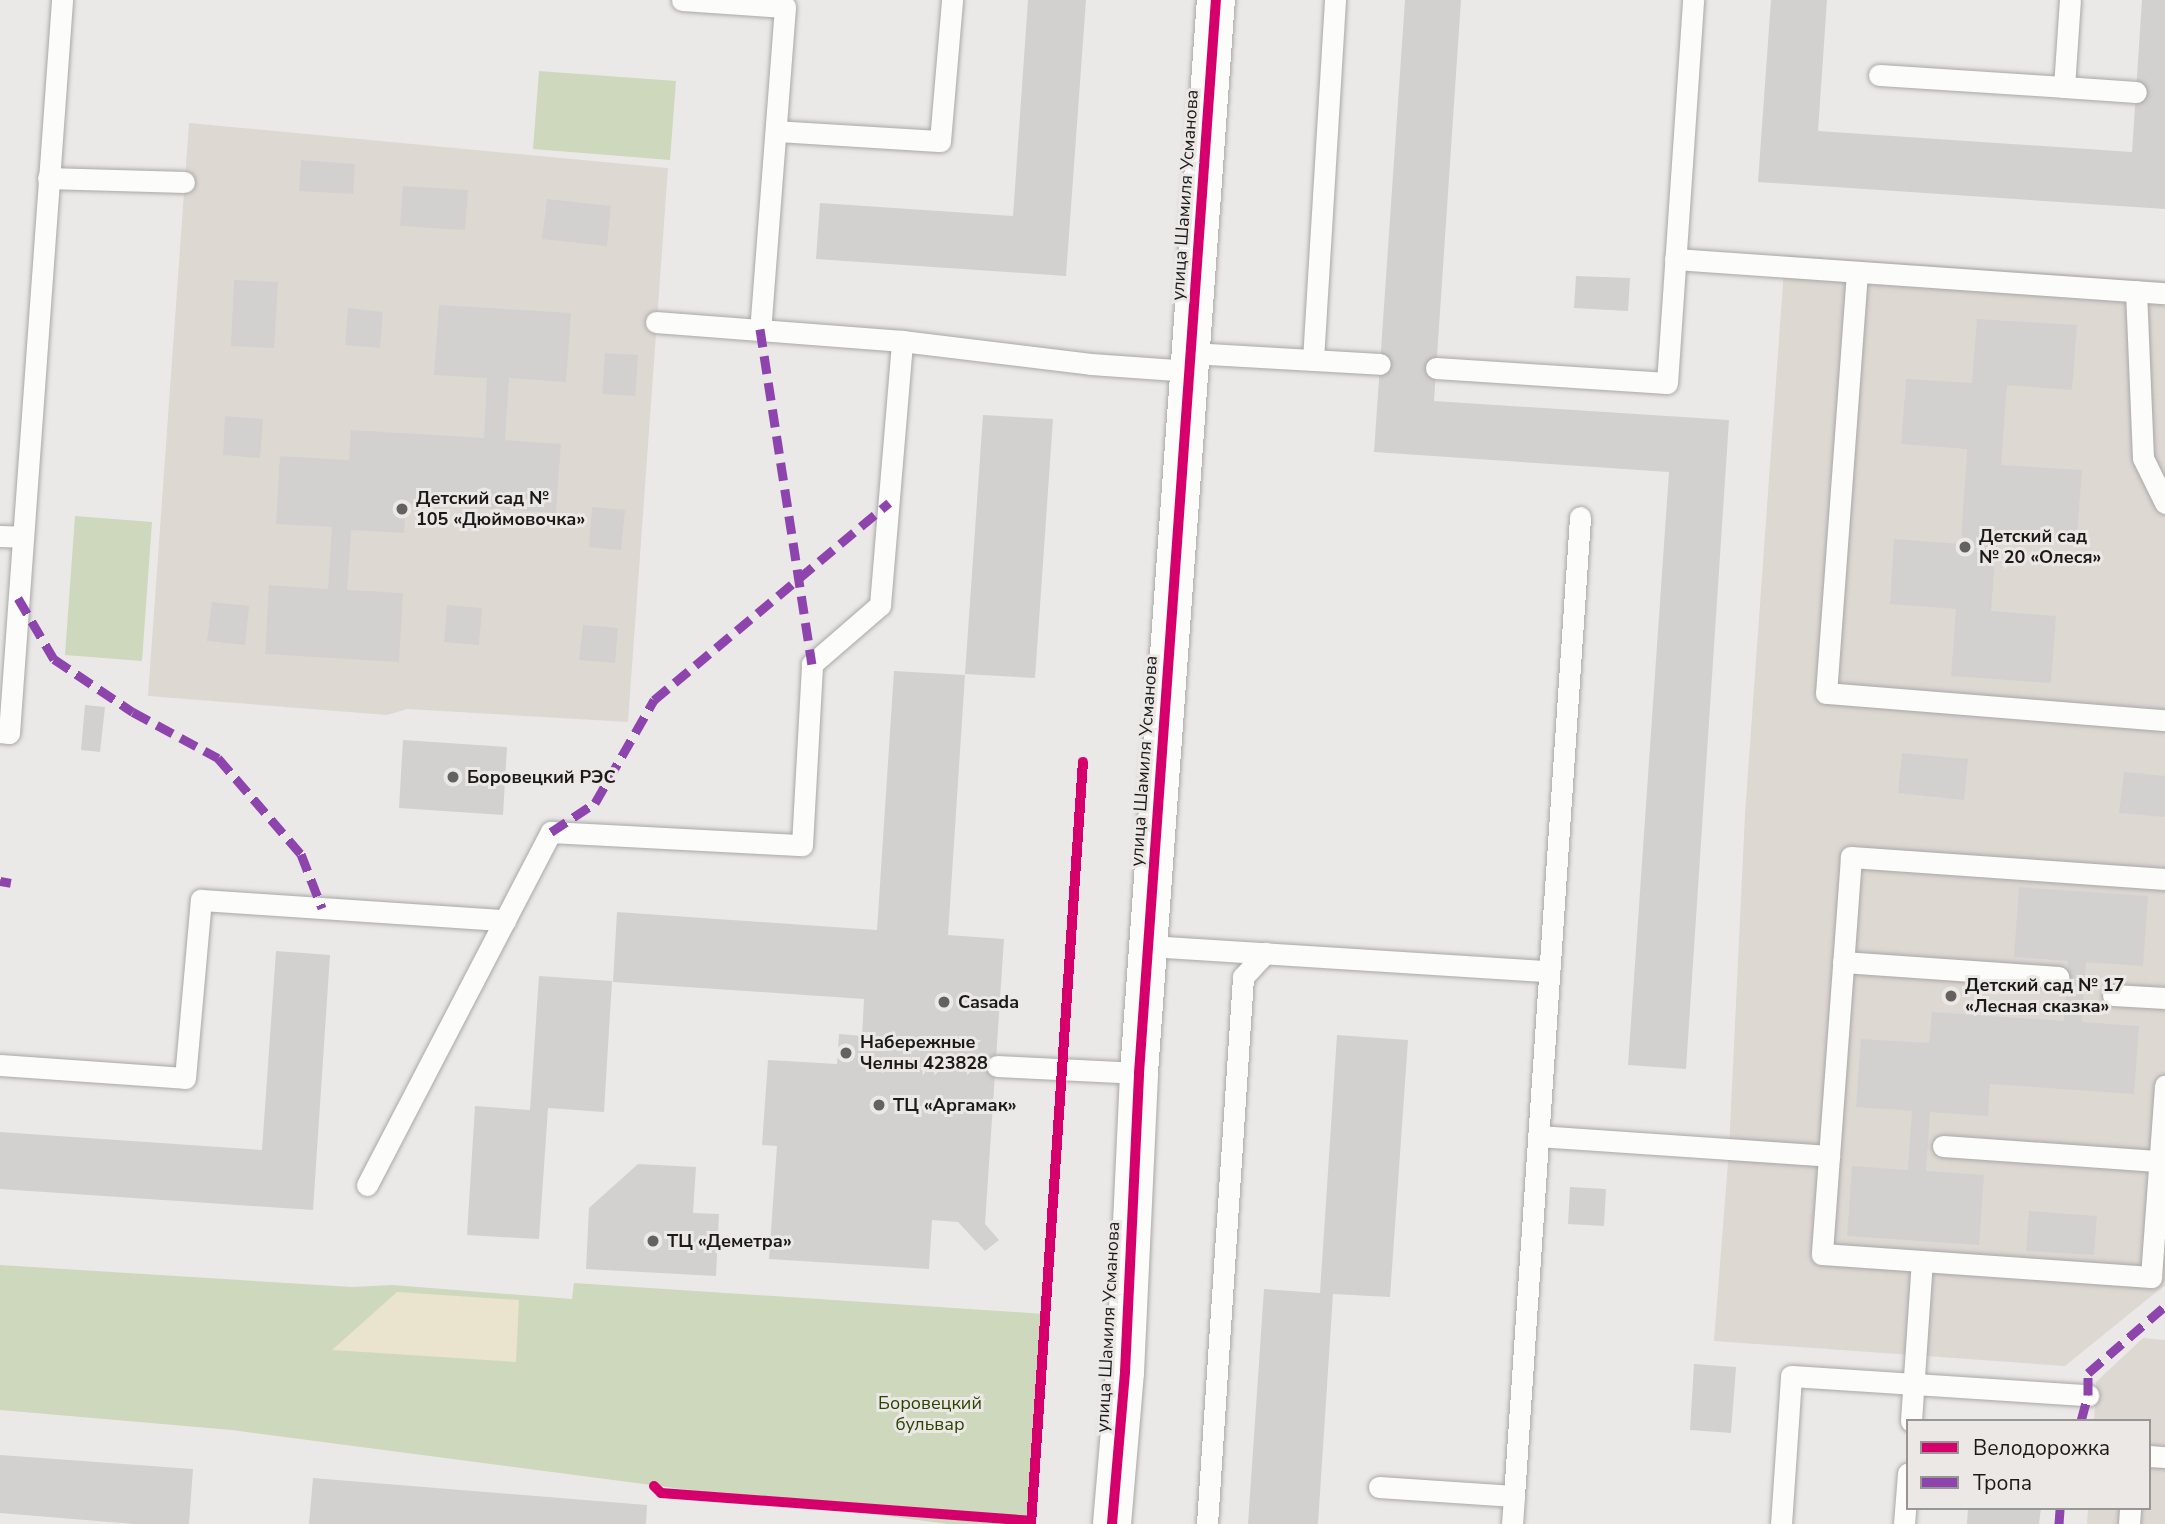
<!DOCTYPE html>
<html>
<head>
<meta charset="utf-8">
<style>
	body { margin:0 }
	#map { position:relative; width:2165px; height:1524px; overflow:hidden; background:#ebe9e7; font-family:"Nunito Sans",sans-serif }
	div>[style] { position:absolute }
	.built>* { inset:0; background:#ded8d3 }
	.green>* { inset:0; background:#cdd8bd }
	.sand>* { inset:0; background:#eae4ce }
	.building>* { inset:0; background:#d2d1d0 }
	.roads { filter:drop-shadow(0 0 2px #a9a8a6) drop-shadow(0 0 2px #a9a8a6) }
	.service>* { height:21px; margin:-10.5px; padding:0 10.5px; transform-origin:10.5px; border-radius:10.5px; background:#fcfcfb }
	.minor>* { height:38px; margin:-19px; padding:0 19px; transform-origin:19px; border-radius:19px; background:#fcfcfb }
	.quiet>* { height:9px; margin-top:-4.5px; transform-origin:0; background:repeating-linear-gradient(90deg,#8e44ad 0 18px,transparent 0 27px) }
	.cycleway>* { height:10px; margin:-5px; padding:0 5px; transform-origin:5px; border-radius:5px; background:#d6006c }
	.dots>* { width:19px; height:19px; translate:-50% -50%; box-sizing:border-box; border:4px solid #ece8e6; border-radius:50% }
	span { translate:-50% -50%; white-space:nowrap; text-align:center; line-height:1.15; -webkit-text-stroke:6px #ece8e6; paint-order:stroke }
	.street-label { font-size:18px; color:#1b1a19 }
	.poi-label { font-size:18px; color:#1b1a19; font-weight:700 }
	.left { translate:0 -50%; text-align:left }
	.park-label { font-size:18px; color:#2b4203 }
	.legend { position:absolute; left:1906px; top:1419px; width:245px; height:91px; box-sizing:border-box; background:#ece8e6; border:2px solid #989694; margin:0; padding:9px 12px; list-style:none; font-size:21px; color:#1b1a19 }
	.legend li { display:flex; align-items:center; gap:14px; height:35px }
	.legend b { width:35px; border:2px solid #989694 }
</style>
</head>
<body>
<div id="map">
	<div class="built">
		<i style="clip-path:polygon(189px 123px,668px 168px,628px 722px,407px 709px,387px 715px,148px 696px)"></i>
		<i style="clip-path:polygon(1785px 255px,2165px 281px,2165px 1285px,2065px 1366px,1714px 1341px,1729px 1149px,1745px 814px)"></i>
		<i style="clip-path:polygon(2143px 1338px,2165px 1340px,2165px 1524px,2087px 1524px,2088px 1508px,2149px 1508px,2149px 1421px,2094px 1421px,2096px 1382px)"></i>
	</div>
	<div class="green">
		<i style="clip-path:polygon(539px 71px,676px 81px,670px 160px,533px 149px)"></i>
		<i style="clip-path:polygon(75px 516px,152px 522px,142px 661px,65px 655px)"></i>
		<i style="clip-path:polygon(0 1265px,352px 1287px,392px 1285px,572px 1299px,574px 1283px,1045px 1314px,1031px 1524px,948px 1524px,232px 1430px,0 1410px)"></i>
	</div>
	<div class="sand">
		<i style="clip-path:polygon(397px 1292px,519px 1300px,516px 1362px,332px 1350px)"></i>
	</div>
	<div class="building">
		<i style="clip-path:polygon(1028px 0,1086px 0,1066px 276px,816px 259px,820px 203px,1013px 216px)"></i>
		<i style="clip-path:polygon(1405px 0,1461px 0,1434px 401px,1729px 420px,1686px 1069px,1628px 1065px,1669px 472px,1374px 452px)"></i>
		<i style="clip-path:polygon(1771px 0,1827px 0,1818px 131px,2132px 152px,2142px 0,2165px 0,2165px 209px,1758px 182px)"></i>
		<i style="clip-path:polygon(301px 160px,355px 164px,353px 194px,299px 191px)"></i>
		<i style="clip-path:polygon(403px 186px,468px 190px,465px 230px,400px 226px)"></i>
		<i style="clip-path:polygon(547px 199px,611px 206px,607px 246px,542px 239px)"></i>
		<i style="clip-path:polygon(1576px 276px,1630px 278px,1628px 311px,1574px 308px)"></i>
		<i style="clip-path:polygon(234px 280px,278px 282px,274px 348px,231px 346px)"></i>
		<i style="clip-path:polygon(439px 305px,571px 313px,566px 382px,509px 378px,505px 440px,561px 444px,556px 513px,406px 503px,404px 533px,351px 530px,347px 590px,403px 593px,399px 662px,265px 654px,269px 585px,328px 589px,332px 527px,276px 524px,280px 456px,349px 460px,351px 430px,484px 438px,487px 378px,434px 375px)"></i>
		<i style="clip-path:polygon(348px 308px,383px 312px,380px 348px,345px 345px)"></i>
		<i style="clip-path:polygon(1977px 319px,2077px 325px,2072px 390px,2007px 385px,2001px 465px,2082px 470px,2077px 537px,1997px 531px,1991px 611px,2056px 616px,2051px 683px,1951px 676px,1956px 609px,1890px 604px,1894px 539px,1961px 544px,1967px 449px,1901px 444px,1906px 379px,1972px 383px)"></i>
		<i style="clip-path:polygon(605px 353px,638px 355px,635px 396px,602px 394px)"></i>
		<i style="clip-path:polygon(983px 415px,1053px 419px,1035px 678px,965px 674px)"></i>
		<i style="clip-path:polygon(225px 416px,263px 419px,260px 458px,223px 455px)"></i>
		<i style="clip-path:polygon(592px 507px,625px 510px,621px 550px,589px 547px)"></i>
		<i style="clip-path:polygon(212px 602px,249px 606px,245px 645px,207px 641px)"></i>
		<i style="clip-path:polygon(447px 605px,482px 608px,479px 645px,444px 642px)"></i>
		<i style="clip-path:polygon(583px 625px,618px 628px,615px 663px,579px 660px)"></i>
		<i style="clip-path:polygon(894px 671px,965px 675px,948px 935px,1004px 939px,985px 1224px,999px 1240px,985px 1251px,958px 1222px,932px 1220px,929px 1269px,769px 1259px,777px 1146px,762px 1145px,768px 1060px,837px 1064px,839px 1034px,862px 1036px,864px 999px,613px 982px,617px 912px,877px 930px)"></i>
		<i style="clip-path:polygon(85px 705px,105px 707px,100px 752px,81px 750px)"></i>
		<i style="clip-path:polygon(403px 740px,507px 747px,503px 815px,399px 808px)"></i>
		<i style="clip-path:polygon(1902px 753px,1968px 759px,1964px 800px,1898px 793px)"></i>
		<i style="clip-path:polygon(2124px 772px,2165px 776px,2165px 817px,2119px 813px)"></i>
		<i style="clip-path:polygon(2019px 887px,2148px 896px,2143px 966px,2086px 962px,2082px 1022px,2139px 1026px,2134px 1094px,1990px 1084px,1988px 1116px,1930px 1112px,1926px 1171px,1984px 1175px,1979px 1245px,1847px 1236px,1852px 1166px,1908px 1170px,1912px 1111px,1856px 1107px,1861px 1039px,1929px 1043px,1932px 1012px,2064px 1021px,2068px 961px,2014px 957px)"></i>
		<i style="clip-path:polygon(276px 951px,330px 955px,313px 1210px,0 1189px,0 1132px,262px 1150px)"></i>
		<i style="clip-path:polygon(539px 976px,612px 981px,604px 1112px,548px 1108px,539px 1239px,467px 1235px,475px 1106px,530px 1110px)"></i>
		<i style="clip-path:polygon(1337px 1035px,1408px 1040px,1390px 1297px,1333px 1294px,1318px 1524px,1248px 1524px,1264px 1289px,1320px 1293px)"></i>
		<i style="clip-path:polygon(638px 1164px,696px 1167px,693px 1213px,719px 1214px,716px 1276px,586px 1269px,589px 1208px)"></i>
		<i style="clip-path:polygon(1570px 1187px,1606px 1189px,1604px 1226px,1568px 1224px)"></i>
		<i style="clip-path:polygon(2029px 1211px,2097px 1216px,2094px 1255px,2026px 1251px)"></i>
		<i style="clip-path:polygon(1694px 1364px,1736px 1367px,1731px 1433px,1690px 1430px)"></i>
		<i style="clip-path:polygon(0 1455px,193px 1469px,189px 1524px,134px 1524px,0 1513px)"></i>
		<i style="clip-path:polygon(313px 1478px,647px 1505px,646px 1524px,309px 1524px)"></i>
		<i style="clip-path:polygon(1968px 1508px,2041px 1508px,2039px 1524px,1967px 1524px)"></i>
	</div>
	<div class="roads">
		<div class="service">
			<i style="left:682px;top:0;width:103px;rotate:3.9deg"></i>
			<i style="left:785px;top:7px;width:323px;rotate:94.4deg"></i>
			<i style="left:1879px;top:75px;width:185px;rotate:3.7deg"></i>
			<i style="left:2064px;top:87px;width:87px;rotate:-86.1deg"></i>
			<i style="left:2064px;top:87px;width:72px;rotate:4deg"></i>
			<i style="left:776px;top:131px;width:164px;rotate:3.5deg"></i>
			<i style="left:940px;top:141px;width:142px;rotate:-85.1deg"></i>
			<i style="left:48px;top:178px;width:136px;rotate:1.7deg"></i>
			<i style="left:1675px;top:259px;width:491px;rotate:4deg"></i>
			<i style="left:1857px;top:272px;width:422px;rotate:94.2deg"></i>
			<i style="left:1826px;top:693px;width:340px;rotate:4.6deg"></i>
			<i style="left:2136px;top:291px;width:167px;rotate:87.6deg"></i>
			<i style="left:2143px;top:458px;width:50px;rotate:63.9deg"></i>
			<i style="left:656px;top:322px;width:247px;rotate:4.4deg"></i>
			<i style="left:1191px;top:353px;width:189px;rotate:3.3deg"></i>
			<i style="left:1313px;top:360px;width:361px;rotate:-86.5deg"></i>
			<i style="left:1436px;top:368px;width:231px;rotate:3.7deg"></i>
			<i style="left:1667px;top:383px;width:384px;rotate:-86.1deg"></i>
			<i style="left:0;top:536px;width:23px;rotate:2deg"></i>
			<i style="left:0;top:732px;width:9px;rotate:6deg"></i>
			<i style="left:9px;top:733px;width:735px;rotate:-85.86deg"></i>
			<i style="left:2165px;top:879px;width:315px;rotate:-176deg"></i>
			<i style="left:1851px;top:857px;width:398px;rotate:94.2deg"></i>
			<i style="left:1822px;top:1254px;width:330px;rotate:4deg"></i>
			<i style="left:2151px;top:1277px;width:192px;rotate:-85.8deg"></i>
			<i style="left:1148px;top:946px;width:402px;rotate:3.6deg"></i>
			<i style="left:1843px;top:962px;width:216px;rotate:4deg"></i>
			<i style="left:2113px;top:995px;width:52px;rotate:3.3deg"></i>
			<i style="left:0;top:1065px;width:185px;rotate:4deg"></i>
			<i style="left:185px;top:1078px;width:179px;rotate:-84.9deg"></i>
			<i style="left:201px;top:900px;width:305px;rotate:3.8deg"></i>
			<i style="left:997px;top:1066px;width:142px;rotate:2.8deg"></i>
			<i style="left:1538px;top:1136px;width:292px;rotate:3.9deg"></i>
			<i style="left:1943px;top:1146px;width:218px;rotate:4deg"></i>
			<i style="left:367px;top:1185px;width:398px;rotate:-62.5deg"></i>
			<i style="left:551px;top:832px;width:251px;rotate:3deg"></i>
			<i style="left:802px;top:845px;width:181px;rotate:-86.8deg"></i>
			<i style="left:812px;top:664px;width:90px;rotate:-40.9deg"></i>
			<i style="left:880px;top:605px;width:265px;rotate:-85.2deg"></i>
			<i style="left:902px;top:341px;width:190px;rotate:6.9deg"></i>
			<i style="left:1091px;top:364px;width:99px;rotate:4deg"></i>
			<i style="left:1911px;top:1421px;width:160px;rotate:-86.1deg"></i>
			<i style="left:2149px;top:1456px;width:16px;rotate:4deg"></i>
			<i style="left:1379px;top:1487px;width:135px;rotate:3.8deg"></i>
			<i style="left:1514px;top:1496px;width:28px;rotate:94deg"></i>
			<i style="left:1514px;top:1496px;width:981px;rotate:-86.14deg"></i>
			<i style="left:1207px;top:1524px;width:548px;rotate:-86.23deg"></i>
			<i style="left:1243px;top:977px;width:33px;rotate:-47deg"></i>
			<i style="left:1781px;top:1524px;width:148px;rotate:-86.1deg"></i>
			<i style="left:1791px;top:1376px;width:298px;rotate:3.7deg"></i>
			<i style="left:1904px;top:1524px;width:51px;rotate:-85.5deg"></i>
			<i style="left:2129px;top:1524px;width:16px;rotate:-86deg"></i>
		</div>
		<div class="minor">
			<i style="left:1112px;top:1524px;width:153px;rotate:-85.1deg"></i>
			<i style="left:1125px;top:1372px;width:299px;rotate:-87.3deg"></i>
			<i style="left:1139px;top:1073px;width:1076px;rotate:-85.9deg"></i>
		</div>
	</div>
	<div class="quiet">
		<i style="left:760px;top:329px;width:339px;rotate:81.2deg"></i>
		<i style="left:18px;top:598px;width:71px;rotate:59.5deg"></i>
		<i style="left:54px;top:659px;width:95px;rotate:33.9deg"></i>
		<i style="left:133px;top:712px;width:97px;rotate:28.4deg"></i>
		<i style="left:218px;top:758px;width:127px;rotate:49.2deg"></i>
		<i style="left:301px;top:854px;width:58px;rotate:68.7deg"></i>
		<i style="left:551px;top:832px;width:53px;rotate:-33.4deg"></i>
		<i style="left:595px;top:803px;width:119px;rotate:-60.2deg"></i>
		<i style="left:654px;top:700px;width:307px;rotate:-40deg"></i>
		<i style="left:0;top:881px;width:11px;rotate:10deg"></i>
		<i style="left:2081px;top:1421px;width:27px;rotate:-75deg"></i>
		<i style="left:2088px;top:1395px;width:22px;rotate:-90deg"></i>
		<i style="left:2088px;top:1373px;width:102px;rotate:-41deg"></i>
		<i style="left:2059px;top:1524px;width:16px;rotate:-86deg"></i>
	</div>
	<div class="cycleway">
		<i style="left:654px;top:1486px;width:10px;rotate:45deg"></i>
		<i style="left:661px;top:1493px;width:371px;rotate:4.3deg"></i>
		<i style="left:1031px;top:1524px;width:764px;rotate:-86.1deg"></i>
		<i style="left:1112px;top:1524px;width:153px;rotate:-85.1deg"></i>
		<i style="left:1125px;top:1372px;width:299px;rotate:-87.3deg"></i>
		<i style="left:1139px;top:1073px;width:1076px;rotate:-85.9deg"></i>
	</div>
	<div class="dots">
		<i style="left:402px;top:509px;background:#646261"></i>
		<i style="left:1965px;top:547px;background:#646261"></i>
		<i style="left:453px;top:777px;background:#646261"></i>
		<i style="left:1951px;top:996px;background:#646261"></i>
		<i style="left:944px;top:1002px;background:#646261"></i>
		<i style="left:846px;top:1053px;background:#646261"></i>
		<i style="left:879px;top:1105px;background:#646261"></i>
		<i style="left:653px;top:1241px;background:#646261"></i>
	</div>
	<div class="street-label">
		<span style="left:1185px;top:195px;rotate:-86deg">улица Шамиля Усманова</span>
		<span style="left:1144px;top:761px;rotate:-86deg">улица Шамиля Усманова</span>
		<span style="left:1108px;top:1327px;rotate:-87deg">улица Шамиля Усманова</span>
	</div>
	<div class="poi-label">
		<span class="left" style="left:416px;top:509px">Детский сад №<br>105 «Дюймовочка»</span>
		<span class="left" style="left:1979px;top:547px">Детский сад<br>№ 20 «Олеся»</span>
		<span class="left" style="left:467px;top:777px">Боровецкий РЭС</span>
		<span class="left" style="left:1965px;top:996px">Детский сад № 17<br>«Лесная сказка»</span>
		<span class="left" style="left:958px;top:1002px">Casada</span>
		<span class="left" style="left:860px;top:1053px">Набережные<br>Челны 423828</span>
		<span class="left" style="left:893px;top:1105px">ТЦ «Аргамак»</span>
		<span class="left" style="left:667px;top:1241px">ТЦ «Деметра»</span>
	</div>
	<div class="park-label">
		<span style="left:930px;top:1414px">Боровецкий<br>бульвар</span>
	</div>
	<ul class="legend">
	<li><b style="height:9px;background:#d6006c"></b>Велодорожка</li>
	<li><b style="height:9px;background:#8e44ad"></b>Тропа</li>
	</ul>
</div>
</body>
</html>
